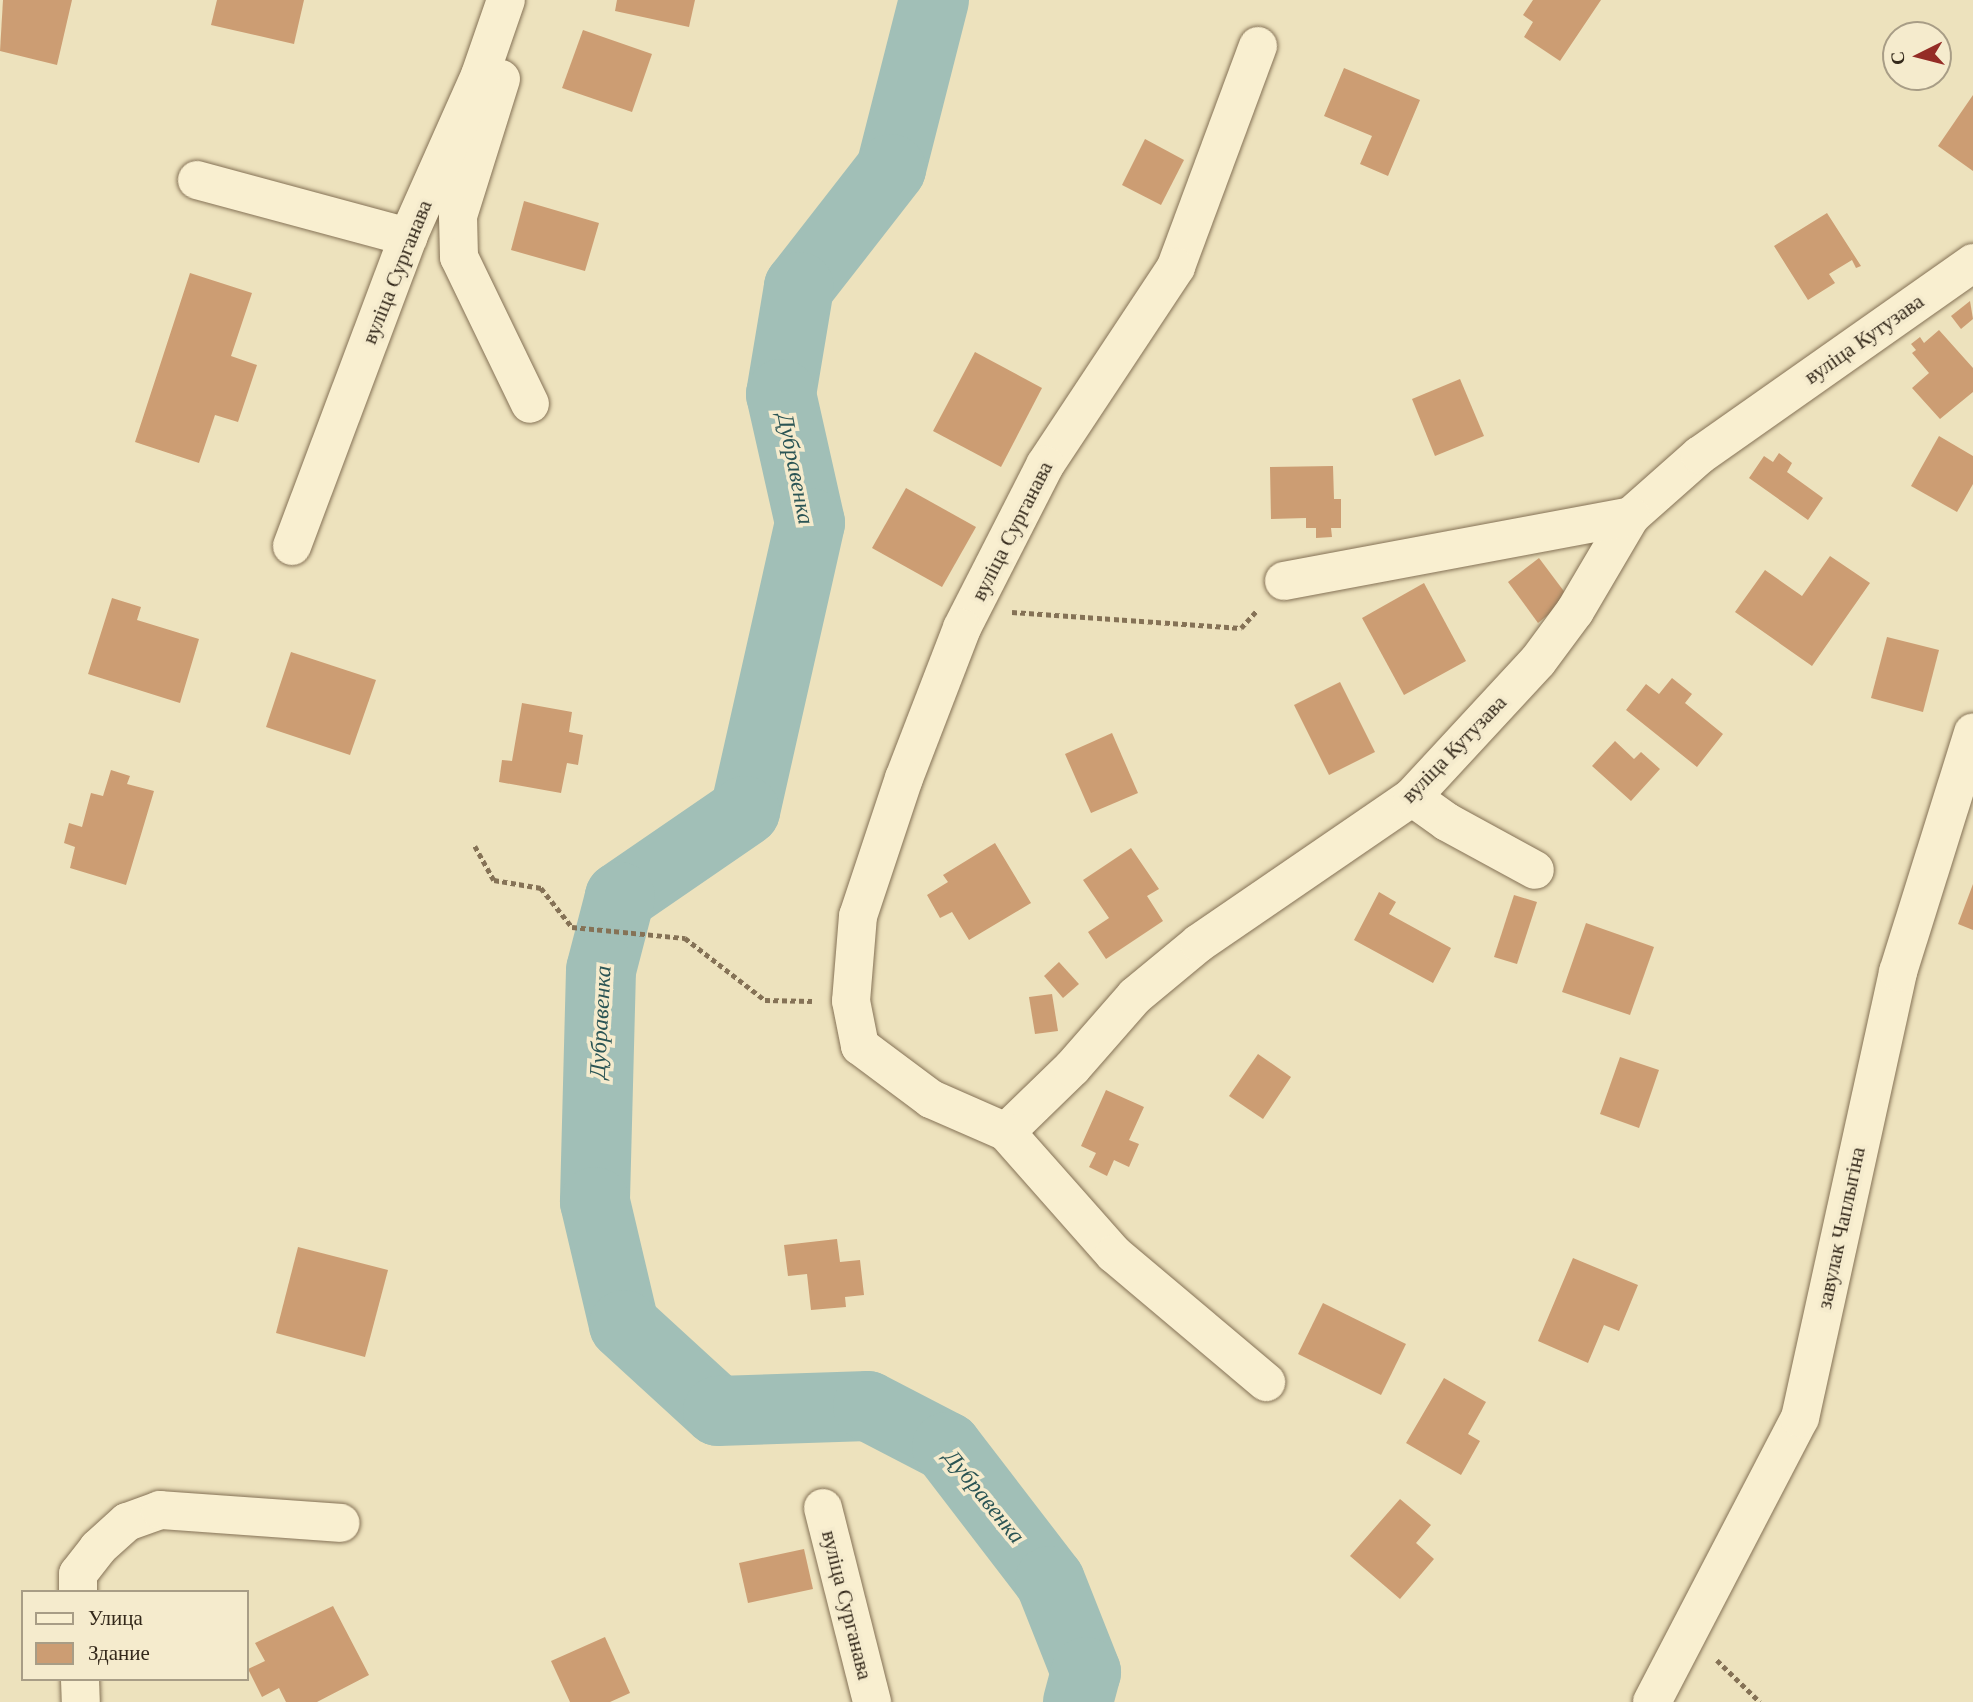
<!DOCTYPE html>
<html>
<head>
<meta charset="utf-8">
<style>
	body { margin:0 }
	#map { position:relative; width:1973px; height:1702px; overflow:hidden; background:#ede2bd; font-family:Georgia,serif }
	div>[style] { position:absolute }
	.river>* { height:70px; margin:-35px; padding:0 35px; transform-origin:35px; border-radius:35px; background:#a1bfb7 }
	.building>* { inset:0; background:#cc9d73 }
	.path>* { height:4.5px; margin-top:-2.25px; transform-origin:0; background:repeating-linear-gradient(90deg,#857256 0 5px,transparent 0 8.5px) }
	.roads { filter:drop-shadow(0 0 2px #857256) drop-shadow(0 0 2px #857256) }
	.minor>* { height:38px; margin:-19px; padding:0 19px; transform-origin:19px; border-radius:19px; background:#f9efd0 }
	span { translate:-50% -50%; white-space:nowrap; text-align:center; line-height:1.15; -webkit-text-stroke:7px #f5ebcd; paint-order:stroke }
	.street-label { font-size:21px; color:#34291b }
	.water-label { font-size:23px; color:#2a5454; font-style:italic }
	.legend { position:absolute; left:21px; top:1590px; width:228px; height:91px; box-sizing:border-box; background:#f5ebcd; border:2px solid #a89d86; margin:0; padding:9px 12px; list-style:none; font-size:21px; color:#34291b }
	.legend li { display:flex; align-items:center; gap:14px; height:35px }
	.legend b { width:35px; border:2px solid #a89d86 }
	.north { position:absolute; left:1882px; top:21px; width:70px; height:70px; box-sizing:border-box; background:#f5ebcd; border:2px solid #a89d86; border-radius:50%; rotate:264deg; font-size:19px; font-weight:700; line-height:28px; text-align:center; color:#34291b }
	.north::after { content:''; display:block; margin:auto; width:24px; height:32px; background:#942c26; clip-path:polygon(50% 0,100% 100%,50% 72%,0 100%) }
</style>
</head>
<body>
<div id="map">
	<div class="river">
		<i style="left:934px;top:0;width:174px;rotate:104.3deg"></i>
		<i style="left:891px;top:169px;width:150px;rotate:127.9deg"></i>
		<i style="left:799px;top:287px;width:109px;rotate:99.5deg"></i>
		<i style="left:781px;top:394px;width:132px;rotate:77.3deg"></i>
		<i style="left:810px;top:523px;width:295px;rotate:102.7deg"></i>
		<i style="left:745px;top:811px;width:152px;rotate:145.5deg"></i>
		<i style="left:620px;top:897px;width:75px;rotate:104.6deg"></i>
		<i style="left:601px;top:970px;width:232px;rotate:91.5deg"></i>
		<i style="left:595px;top:1202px;width:126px;rotate:76.7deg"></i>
		<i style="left:624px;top:1325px;width:127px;rotate:42.5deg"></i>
		<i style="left:718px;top:1411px;width:150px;rotate:-1.9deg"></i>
		<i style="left:868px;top:1406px;width:89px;rotate:27.4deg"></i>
		<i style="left:947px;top:1447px;width:169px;rotate:52.5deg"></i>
		<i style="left:1050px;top:1581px;width:98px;rotate:68.4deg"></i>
		<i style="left:1086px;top:1672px;width:31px;rotate:105deg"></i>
	</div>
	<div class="building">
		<i style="clip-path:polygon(3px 0,72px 0,57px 65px,0 51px)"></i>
		<i style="clip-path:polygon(217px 0,304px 0,294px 44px,211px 25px)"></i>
		<i style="clip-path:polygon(617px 0,695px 0,689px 27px,615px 11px)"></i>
		<i style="clip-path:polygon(1533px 0,1601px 0,1560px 61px,1524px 37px,1533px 22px,1523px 15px)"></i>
		<i style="clip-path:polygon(583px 30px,652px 54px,632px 112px,562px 88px)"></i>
		<i style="clip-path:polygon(1344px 68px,1420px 100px,1388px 176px,1360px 164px,1372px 136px,1324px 116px)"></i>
		<i style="clip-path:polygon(1973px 95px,1973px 171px,1938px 146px)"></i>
		<i style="clip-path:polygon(1145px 139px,1184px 160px,1161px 205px,1122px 185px)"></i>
		<i style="clip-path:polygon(524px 201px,599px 223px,585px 271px,511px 250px)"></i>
		<i style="clip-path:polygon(1827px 213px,1861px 266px,1856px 268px,1852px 260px,1829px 274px,1835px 283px,1808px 300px,1774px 246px)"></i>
		<i style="clip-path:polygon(190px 273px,252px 293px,231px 356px,257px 365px,238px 422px,215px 415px,199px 463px,135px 442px)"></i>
		<i style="clip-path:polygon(1970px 301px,1973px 319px,1961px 329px,1951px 316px)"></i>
		<i style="clip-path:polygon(1939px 330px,1973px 368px,1973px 392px,1940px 419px,1912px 388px,1929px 373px,1912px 353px,1916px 350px,1911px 344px,1920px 337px,1924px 343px)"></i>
		<i style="clip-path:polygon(975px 352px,1042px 388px,1001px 467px,933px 431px)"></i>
		<i style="clip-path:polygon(1460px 379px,1484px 436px,1435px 456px,1412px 399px)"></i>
		<i style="clip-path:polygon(1939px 436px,1973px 456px,1973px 484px,1957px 512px,1911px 486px)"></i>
		<i style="clip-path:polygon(1779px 453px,1792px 463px,1787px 472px,1823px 498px,1808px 520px,1749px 478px,1764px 456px,1773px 462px)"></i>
		<i style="clip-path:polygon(1333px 466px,1334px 499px,1341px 499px,1341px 528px,1331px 528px,1332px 537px,1316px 538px,1316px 528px,1306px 528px,1306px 518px,1271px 519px,1270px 467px)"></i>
		<i style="clip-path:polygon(906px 488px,976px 527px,942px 587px,872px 548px)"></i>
		<i style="clip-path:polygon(1830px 556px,1870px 583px,1812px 666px,1735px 612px,1765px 570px,1802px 596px)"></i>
		<i style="clip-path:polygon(1539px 558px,1569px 598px,1538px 623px,1508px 582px)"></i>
		<i style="clip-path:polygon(1424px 583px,1466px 661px,1404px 695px,1362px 618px)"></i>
		<i style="clip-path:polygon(112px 598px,141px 607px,137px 620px,199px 639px,180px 703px,88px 674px)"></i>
		<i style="clip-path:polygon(1887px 637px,1939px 650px,1923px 712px,1871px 698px)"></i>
		<i style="clip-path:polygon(291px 652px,376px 680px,350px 755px,266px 727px)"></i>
		<i style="clip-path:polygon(1672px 678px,1692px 694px,1685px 703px,1723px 734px,1697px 767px,1626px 710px,1646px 684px,1659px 694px)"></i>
		<i style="clip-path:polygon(1340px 682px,1375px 752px,1329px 775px,1294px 705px)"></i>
		<i style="clip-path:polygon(522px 703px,572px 712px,569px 732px,583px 735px,578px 765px,567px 763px,561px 793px,499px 782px,502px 760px,512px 761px)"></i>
		<i style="clip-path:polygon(1112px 733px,1138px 793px,1091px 813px,1065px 754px)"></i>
		<i style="clip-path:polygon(1615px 741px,1634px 759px,1641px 752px,1660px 769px,1631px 801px,1592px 766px)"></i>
		<i style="clip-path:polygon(111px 770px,130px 776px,127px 784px,154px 791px,126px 885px,70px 868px,75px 847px,64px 843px,69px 823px,82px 827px,91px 793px,103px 796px)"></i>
		<i style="clip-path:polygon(995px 843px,1031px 903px,969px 940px,952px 912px,940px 918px,927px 895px,948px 882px,943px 875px)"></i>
		<i style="clip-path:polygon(1131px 848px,1159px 889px,1147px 896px,1163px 921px,1106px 959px,1088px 932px,1109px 918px,1083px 880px)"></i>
		<i style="clip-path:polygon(1973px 884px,1973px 930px,1958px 924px)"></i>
		<i style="clip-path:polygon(1379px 892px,1396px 902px,1389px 914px,1451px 948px,1433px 983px,1354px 940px)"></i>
		<i style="clip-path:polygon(1514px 895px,1537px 902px,1517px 964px,1494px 957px)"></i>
		<i style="clip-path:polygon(1586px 923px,1654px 947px,1630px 1015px,1562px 992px)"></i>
		<i style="clip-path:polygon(1059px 962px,1079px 984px,1063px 998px,1044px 976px)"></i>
		<i style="clip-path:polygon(1052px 994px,1058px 1031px,1035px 1034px,1029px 997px)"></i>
		<i style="clip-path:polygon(1258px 1054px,1291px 1077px,1263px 1119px,1229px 1096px)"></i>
		<i style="clip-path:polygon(1620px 1057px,1659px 1070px,1639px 1128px,1600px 1114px)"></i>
		<i style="clip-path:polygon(1106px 1090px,1144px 1107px,1129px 1140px,1139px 1144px,1129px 1167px,1114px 1160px,1107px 1176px,1089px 1167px,1096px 1153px,1081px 1146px)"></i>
		<i style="clip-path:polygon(837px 1239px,840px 1262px,860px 1260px,864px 1295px,845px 1297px,846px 1307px,811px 1310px,807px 1274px,788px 1276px,784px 1245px)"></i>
		<i style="clip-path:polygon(298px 1247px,388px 1270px,365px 1357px,276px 1333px)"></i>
		<i style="clip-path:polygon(1573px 1258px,1638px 1285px,1619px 1331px,1604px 1325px,1588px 1363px,1538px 1341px)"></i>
		<i style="clip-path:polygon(1323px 1303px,1406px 1344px,1381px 1395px,1298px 1354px)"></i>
		<i style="clip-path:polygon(1444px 1378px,1486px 1402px,1468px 1434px,1480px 1441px,1461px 1475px,1406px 1443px)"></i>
		<i style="clip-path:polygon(1400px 1499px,1431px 1525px,1416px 1543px,1434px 1559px,1400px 1599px,1350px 1556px)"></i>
		<i style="clip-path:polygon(804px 1549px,813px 1589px,748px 1603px,739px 1563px)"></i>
		<i style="clip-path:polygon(333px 1606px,369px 1675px,317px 1702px,286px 1702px,279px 1688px,262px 1697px,248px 1669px,265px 1661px,255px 1643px)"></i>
		<i style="clip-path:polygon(605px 1637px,630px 1693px,610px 1702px,570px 1702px,551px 1661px)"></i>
	</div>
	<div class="path">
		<i style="left:1012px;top:612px;width:230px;rotate:4deg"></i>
		<i style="left:1241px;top:628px;width:24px;rotate:-48deg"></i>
		<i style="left:475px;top:846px;width:39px;rotate:61deg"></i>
		<i style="left:494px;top:880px;width:48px;rotate:9.7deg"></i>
		<i style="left:541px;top:888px;width:50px;rotate:51.5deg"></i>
		<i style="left:572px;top:927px;width:114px;rotate:5.6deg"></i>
		<i style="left:685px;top:938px;width:101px;rotate:37.8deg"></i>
		<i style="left:765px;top:1000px;width:47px;rotate:1.2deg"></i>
		<i style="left:1717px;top:1660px;width:60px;rotate:44.3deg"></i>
	</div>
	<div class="roads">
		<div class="minor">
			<i style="left:1258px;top:46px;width:236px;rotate:110.4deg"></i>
			<i style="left:1176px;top:267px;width:237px;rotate:123.5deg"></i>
			<i style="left:1045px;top:465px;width:183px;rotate:117deg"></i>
			<i style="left:962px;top:628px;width:161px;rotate:111.1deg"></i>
			<i style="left:904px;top:778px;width:145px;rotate:108.4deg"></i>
			<i style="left:858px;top:916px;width:85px;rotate:94.7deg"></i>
			<i style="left:851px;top:1001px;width:46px;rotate:78.7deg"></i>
			<i style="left:860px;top:1046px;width:89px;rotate:36.7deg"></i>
			<i style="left:931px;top:1099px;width:82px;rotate:23.7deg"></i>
			<i style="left:1006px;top:1132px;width:92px;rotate:-44.1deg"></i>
			<i style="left:1072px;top:1068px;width:96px;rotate:-48.8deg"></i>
			<i style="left:1135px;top:996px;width:83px;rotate:-39.6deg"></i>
			<i style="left:1199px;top:943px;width:258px;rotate:-34.4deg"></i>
			<i style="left:1412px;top:797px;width:185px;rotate:-47.2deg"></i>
			<i style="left:1538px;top:661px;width:62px;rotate:-53.5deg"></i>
			<i style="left:1575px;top:611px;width:110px;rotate:-59.5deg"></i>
			<i style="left:1631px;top:516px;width:92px;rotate:-41.5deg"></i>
			<i style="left:1700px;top:455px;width:334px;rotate:-35.1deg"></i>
			<i style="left:501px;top:79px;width:144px;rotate:107.4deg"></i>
			<i style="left:458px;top:216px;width:41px;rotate:88.6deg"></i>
			<i style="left:459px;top:257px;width:163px;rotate:64.2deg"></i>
			<i style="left:197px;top:180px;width:219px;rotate:15.1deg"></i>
			<i style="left:292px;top:546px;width:330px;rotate:-69.4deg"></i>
			<i style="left:408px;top:237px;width:177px;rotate:-66deg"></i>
			<i style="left:480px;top:75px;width:79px;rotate:-70.9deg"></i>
			<i style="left:1284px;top:581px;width:353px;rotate:-10.6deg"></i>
			<i style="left:1412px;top:797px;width:43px;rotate:35.5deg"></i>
			<i style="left:1447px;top:822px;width:100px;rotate:28.6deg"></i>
			<i style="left:1006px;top:1132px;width:163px;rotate:48.5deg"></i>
			<i style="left:1114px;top:1254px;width:199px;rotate:40.1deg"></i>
			<i style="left:823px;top:1508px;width:200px;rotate:75.8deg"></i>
			<i style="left:78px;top:1592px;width:18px;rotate:-90deg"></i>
			<i style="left:78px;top:1574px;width:33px;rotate:-52deg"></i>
			<i style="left:98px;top:1548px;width:39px;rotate:-42deg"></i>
			<i style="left:127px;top:1522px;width:35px;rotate:-20deg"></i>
			<i style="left:160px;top:1510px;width:181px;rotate:4.1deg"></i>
			<i style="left:80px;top:1679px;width:23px;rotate:88deg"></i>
			<i style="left:1652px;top:1702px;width:320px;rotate:-62.5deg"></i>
			<i style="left:1800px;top:1418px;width:457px;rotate:-77.6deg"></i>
			<i style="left:1898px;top:972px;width:251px;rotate:-72.6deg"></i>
		</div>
	</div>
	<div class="street-label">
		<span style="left:397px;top:272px;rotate:-68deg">вуліца Сурганава</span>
		<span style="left:1864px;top:339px;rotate:-35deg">вуліца Кутузава</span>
		<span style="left:1012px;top:531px;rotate:-63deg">вуліца Сурганава</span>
		<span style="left:1454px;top:749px;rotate:-46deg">вуліца Кутузава</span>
		<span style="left:1841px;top:1228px;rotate:-78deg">завулак Чаплыгіна</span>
		<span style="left:847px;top:1605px;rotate:76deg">вуліца Сурганава</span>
	</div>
	<div class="water-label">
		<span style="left:795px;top:469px;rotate:79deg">Дубравенка</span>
		<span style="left:601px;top:1022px;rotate:-87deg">Дубравенка</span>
		<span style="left:984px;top:1497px;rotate:51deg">Дубравенка</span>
	</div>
	<ul class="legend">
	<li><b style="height:9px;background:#f9efd0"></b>Улица</li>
	<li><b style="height:19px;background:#cc9d73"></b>Здание</li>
	</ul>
	<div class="north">С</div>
</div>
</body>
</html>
